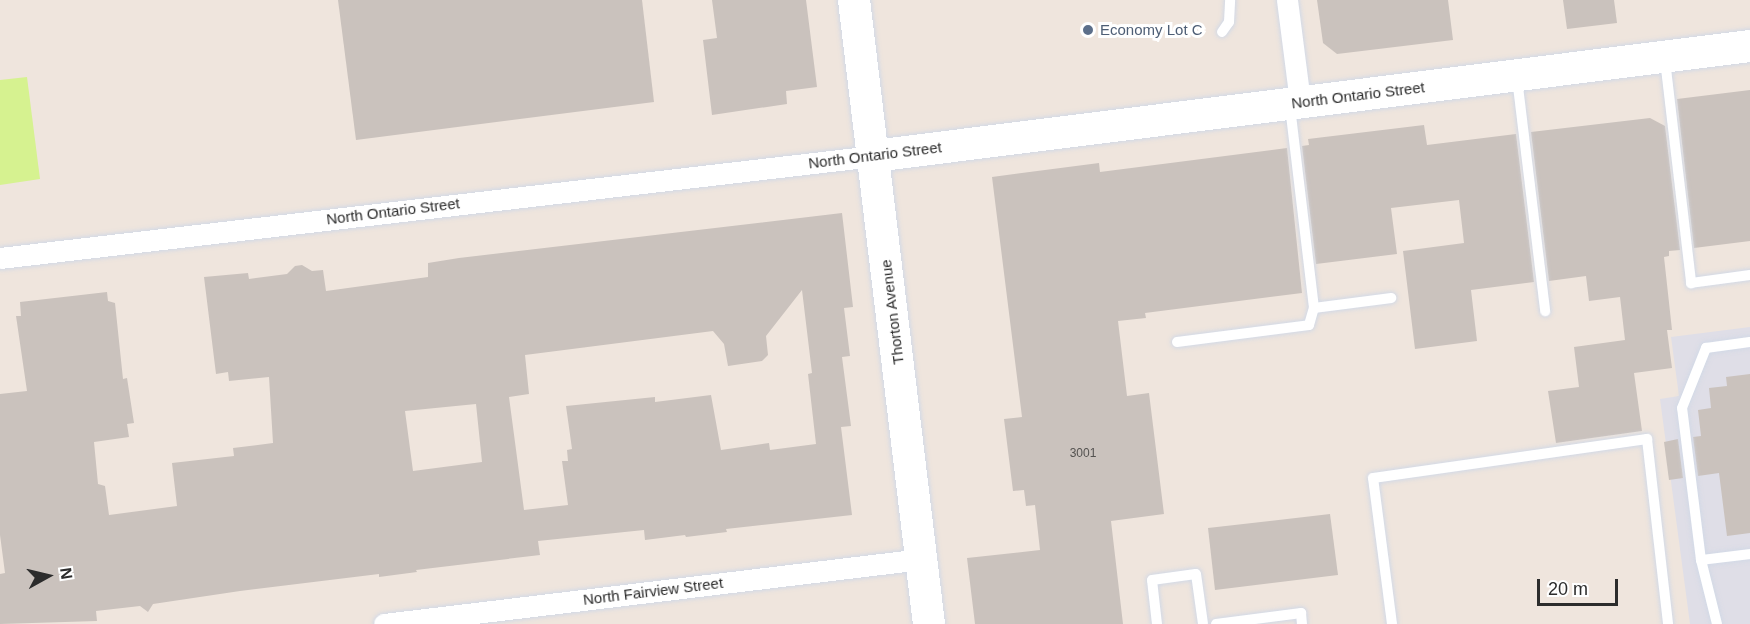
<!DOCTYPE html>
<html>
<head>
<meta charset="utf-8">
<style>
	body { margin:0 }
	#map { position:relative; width:1750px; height:624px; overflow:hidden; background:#efe5dd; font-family:Arial,sans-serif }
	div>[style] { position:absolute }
	.industrial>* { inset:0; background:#dfdee7 }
	.pitch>* { inset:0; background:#d6f290 }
	.building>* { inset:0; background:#cac2bd }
	.roads { filter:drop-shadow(0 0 2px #d2d9e6) drop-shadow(0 0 2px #d2d9e6) }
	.lane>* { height:10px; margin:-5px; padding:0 5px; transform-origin:5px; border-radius:5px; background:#fff }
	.street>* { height:21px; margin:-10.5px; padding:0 10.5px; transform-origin:10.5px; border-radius:10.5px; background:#fff }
	.secondary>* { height:32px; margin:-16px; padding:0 16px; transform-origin:16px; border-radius:16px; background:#fff }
	.dots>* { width:16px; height:16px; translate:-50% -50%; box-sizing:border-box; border:3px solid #fff; border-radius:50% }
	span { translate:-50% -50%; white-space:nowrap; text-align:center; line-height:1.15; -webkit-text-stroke:6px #fff; paint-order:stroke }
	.number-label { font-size:12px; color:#545250 }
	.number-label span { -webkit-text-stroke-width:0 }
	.service-label { font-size:15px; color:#4e5e75 }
	.left { translate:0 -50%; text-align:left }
	.street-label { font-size:15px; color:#2c2c2c }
	.north { position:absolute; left:18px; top:546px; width:60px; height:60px; -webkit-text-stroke:4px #fff; paint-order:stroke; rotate:82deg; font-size:16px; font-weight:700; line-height:24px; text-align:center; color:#2c2c2c }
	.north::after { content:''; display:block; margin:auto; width:21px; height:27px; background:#2c2c2c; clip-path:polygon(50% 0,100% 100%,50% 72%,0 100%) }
	.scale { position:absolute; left:1537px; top:579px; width:81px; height:27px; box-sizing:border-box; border:3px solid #2c2c2c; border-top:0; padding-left:8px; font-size:18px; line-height:21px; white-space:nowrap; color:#2c2c2c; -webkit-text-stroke:4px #fff; paint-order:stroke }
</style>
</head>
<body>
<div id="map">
	<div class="industrial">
		<i style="clip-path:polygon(1750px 327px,1750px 624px,1690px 624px,1660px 399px,1679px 396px,1671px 337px)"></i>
	</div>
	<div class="pitch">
		<i style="clip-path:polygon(27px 77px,40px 179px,0 185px,0 80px)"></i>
	</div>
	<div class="building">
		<i style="clip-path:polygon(338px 0,642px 0,654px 102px,356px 140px)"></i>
		<i style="clip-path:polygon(712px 0,806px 0,817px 87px,786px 91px,787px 104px,712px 115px,703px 40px,717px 38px)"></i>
		<i style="clip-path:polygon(1317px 0,1448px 0,1453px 40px,1337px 54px,1323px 43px)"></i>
		<i style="clip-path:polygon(1563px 0,1614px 0,1617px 23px,1567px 29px)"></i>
		<i style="clip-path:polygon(1750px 90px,1750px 241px,1694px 248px,1677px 99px)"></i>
		<i style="clip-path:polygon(1650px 118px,1665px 126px,1680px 250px,1669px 251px,1669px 256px,1664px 257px,1672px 330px,1667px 330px,1672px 368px,1634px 373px,1642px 431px,1556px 443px,1548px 391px,1579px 387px,1574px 347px,1625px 340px,1620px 297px,1589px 301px,1586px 276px,1549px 281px,1531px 132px)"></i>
		<i style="clip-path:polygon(1424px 125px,1427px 145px,1516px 134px,1534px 282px,1471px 290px,1477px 341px,1415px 349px,1403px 251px,1464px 243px,1459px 200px,1391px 208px,1397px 254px,1316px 264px,1302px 146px,1309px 145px,1308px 139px)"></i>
		<i style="clip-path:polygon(1287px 148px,1302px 293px,1145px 313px,1146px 318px,1118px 321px,1127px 396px,1149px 393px,1164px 514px,1111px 521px,1123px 624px,975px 624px,967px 558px,1040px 550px,1035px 505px,1026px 506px,1024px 490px,1013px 491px,1004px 419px,1022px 417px,992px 177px,1099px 163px,1100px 172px)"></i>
		<i style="clip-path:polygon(evenodd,842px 213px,853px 307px,844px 308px,850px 356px,842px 357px,851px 426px,841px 427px,852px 515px,726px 529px,727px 532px,686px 537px,685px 535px,645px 540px,644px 530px,538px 541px,540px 555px,416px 570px,417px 572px,379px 577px,379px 574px,240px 591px,153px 604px,148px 612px,140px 606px,96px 611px,97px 621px,0 624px,0 574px,5px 573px,0 535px,0 394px,27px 391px,16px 316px,21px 316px,20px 302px,107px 292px,108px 301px,115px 303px,123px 379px,127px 378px,134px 423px,127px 424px,129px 437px,94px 442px,98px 484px,105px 486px,109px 515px,177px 506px,172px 463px,234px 456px,233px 448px,273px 443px,269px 377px,229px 381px,228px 372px,216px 374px,204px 277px,248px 273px,249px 279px,287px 274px,295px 266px,302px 265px,312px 271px,323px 270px,326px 291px,428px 277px,428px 263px,459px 258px,842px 213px,802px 290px,812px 373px,808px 374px,816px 444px,770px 450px,769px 443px,721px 450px,711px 395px,655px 402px,655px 397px,566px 406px,572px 449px,567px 450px,568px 461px,562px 461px,568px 505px,524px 510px,509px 397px,529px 394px,525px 355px,713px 331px,724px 344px,728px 366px,762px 361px,768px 355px,766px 336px,802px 290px,842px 213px,476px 404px,482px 462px,413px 471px,405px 411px,476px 404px)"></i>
		<i style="clip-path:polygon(1750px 374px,1750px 533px,1727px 536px,1719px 473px,1698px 476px,1693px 437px,1701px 436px,1698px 410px,1711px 408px,1709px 388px,1727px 386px,1726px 377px)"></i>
		<i style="clip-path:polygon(1678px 439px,1683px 478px,1669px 480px,1664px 442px)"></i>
		<i style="clip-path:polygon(1330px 514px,1338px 575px,1215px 590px,1208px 528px)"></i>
	</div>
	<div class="roads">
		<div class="lane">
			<i style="left:1222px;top:32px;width:12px;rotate:-55deg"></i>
			<i style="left:1229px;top:22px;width:22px;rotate:-87deg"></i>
			<i style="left:1665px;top:60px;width:225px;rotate:83.3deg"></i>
			<i style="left:1691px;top:283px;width:60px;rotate:-7.7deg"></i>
			<i style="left:1517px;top:78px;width:235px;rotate:83.1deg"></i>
			<i style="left:1314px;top:308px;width:78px;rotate:-7.4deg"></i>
			<i style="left:1177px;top:342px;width:133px;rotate:-7.3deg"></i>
			<i style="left:1309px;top:325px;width:18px;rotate:-74deg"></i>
			<i style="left:1314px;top:308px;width:202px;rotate:-96.8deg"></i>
			<i style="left:1701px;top:560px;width:49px;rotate:-7deg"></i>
			<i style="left:1157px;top:624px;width:44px;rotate:-96.5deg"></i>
			<i style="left:1152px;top:580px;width:44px;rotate:-7.8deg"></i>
			<i style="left:1196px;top:574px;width:50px;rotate:82deg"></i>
			<i style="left:1216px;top:624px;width:86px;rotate:-7.4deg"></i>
			<i style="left:1301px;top:613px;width:11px;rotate:85deg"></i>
			<i style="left:1392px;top:624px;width:147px;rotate:-97.4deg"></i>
			<i style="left:1373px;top:478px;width:277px;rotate:-8.1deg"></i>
			<i style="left:1647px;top:439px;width:186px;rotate:83.5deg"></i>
			<i style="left:1717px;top:624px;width:66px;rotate:-104deg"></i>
			<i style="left:1701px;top:560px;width:153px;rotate:-97.1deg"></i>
			<i style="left:1682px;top:408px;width:65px;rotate:-68.2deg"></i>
			<i style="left:1706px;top:348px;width:44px;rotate:-7.8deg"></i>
		</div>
		<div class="street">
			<i style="left:1287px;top:0;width:103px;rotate:82.7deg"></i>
			<i style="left:0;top:258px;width:880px;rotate:-6.66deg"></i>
			<i style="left:384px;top:624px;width:542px;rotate:-6.89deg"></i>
		</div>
		<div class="secondary">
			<i style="left:854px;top:0;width:628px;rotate:83.15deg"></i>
			<i style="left:874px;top:156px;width:883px;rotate:-7.16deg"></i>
		</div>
	</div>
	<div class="dots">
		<i style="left:1088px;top:30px;background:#5c6f8a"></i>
	</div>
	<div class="number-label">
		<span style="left:1083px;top:454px">3001</span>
	</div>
	<div class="service-label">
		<span class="left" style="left:1100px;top:30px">Economy Lot C</span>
	</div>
	<div class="street-label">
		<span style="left:1358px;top:95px;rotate:-7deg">North Ontario Street</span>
		<span style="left:875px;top:155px;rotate:-7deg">North Ontario Street</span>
		<span style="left:393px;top:211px;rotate:-7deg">North Ontario Street</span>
		<span style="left:892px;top:312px;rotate:-97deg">Thorton Avenue</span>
		<span style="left:653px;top:591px;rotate:-7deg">North Fairview Street</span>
	</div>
	<div class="north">N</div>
	<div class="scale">20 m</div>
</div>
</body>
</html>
